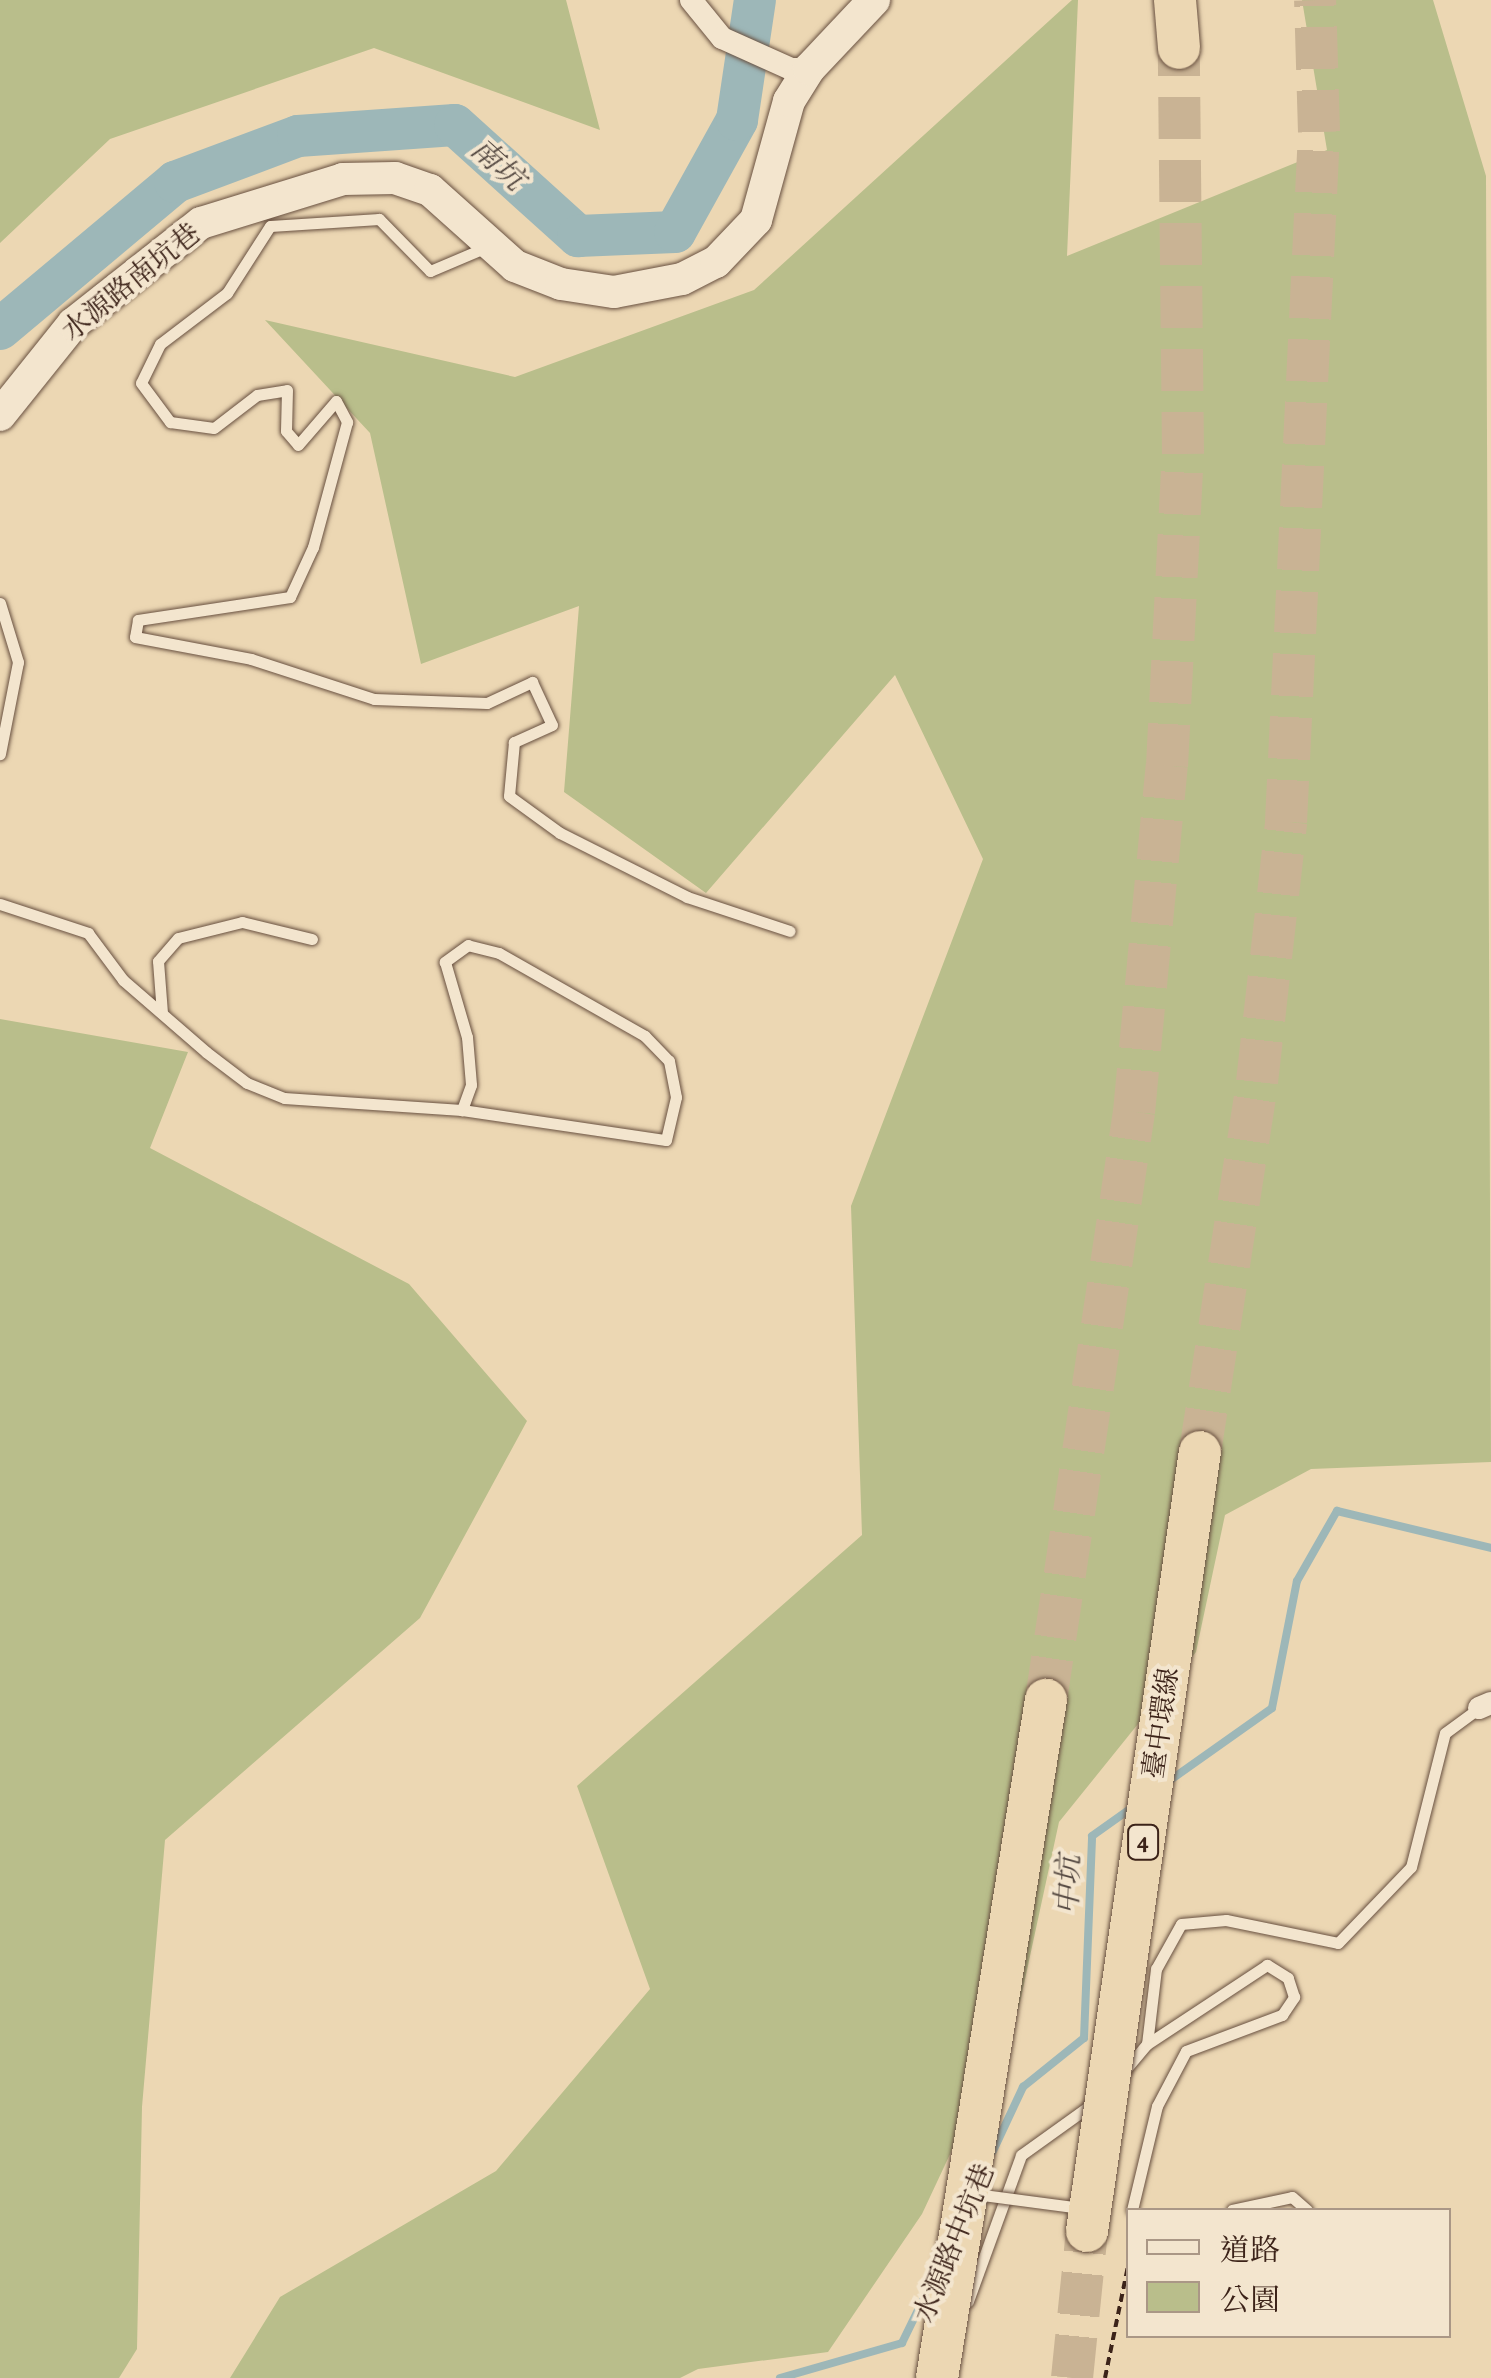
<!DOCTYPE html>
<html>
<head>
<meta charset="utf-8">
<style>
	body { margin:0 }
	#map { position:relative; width:1491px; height:2378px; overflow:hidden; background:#ecd7b3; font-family:Alegreya,"Noto Serif TC",serif }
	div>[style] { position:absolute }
	.green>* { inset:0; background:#b9be8b }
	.stream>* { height:8px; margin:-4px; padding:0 4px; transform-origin:4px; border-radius:4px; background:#9db7b8 }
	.river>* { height:42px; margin:-21px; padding:0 21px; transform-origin:21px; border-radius:21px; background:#9db7b8 }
	.highway-tunnel>* { height:42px; margin-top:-21px; transform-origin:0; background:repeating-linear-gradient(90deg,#c9b394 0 42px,transparent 0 63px) }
	.path>* { height:4px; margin-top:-2px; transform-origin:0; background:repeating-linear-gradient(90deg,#3c2319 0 8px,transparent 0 13px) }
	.roads { filter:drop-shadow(0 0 2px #685040) drop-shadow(0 0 2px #685040) }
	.lane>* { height:11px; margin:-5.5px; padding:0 5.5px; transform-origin:5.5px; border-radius:5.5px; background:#f3e5ce }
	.street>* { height:22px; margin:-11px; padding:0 11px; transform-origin:11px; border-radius:11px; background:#f3e5ce }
	.secondary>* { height:32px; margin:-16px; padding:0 16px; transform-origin:16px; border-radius:16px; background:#f3e5ce }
	.highway>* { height:42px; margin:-21px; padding:0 21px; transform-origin:21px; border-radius:21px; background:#ecd7b3 }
	.bridges { filter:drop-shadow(0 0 2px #685040) drop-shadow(0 0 2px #685040) }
	.lane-bridge>* { height:11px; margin:-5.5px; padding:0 5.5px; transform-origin:5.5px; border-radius:5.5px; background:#f3e5ce }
	.highway-bridge>* { height:42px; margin:-21px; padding:0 21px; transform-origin:21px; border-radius:21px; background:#ecd7b3 }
	span { translate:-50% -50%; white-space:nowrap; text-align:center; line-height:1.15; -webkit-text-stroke:8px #f3e5ce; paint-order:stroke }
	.shield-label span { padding:2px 8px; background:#f3e5ce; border:2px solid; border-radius:8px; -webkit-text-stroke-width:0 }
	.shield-label { font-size:25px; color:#3c2319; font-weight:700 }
	.street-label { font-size:28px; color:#3c2319 }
	.water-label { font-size:30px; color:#544841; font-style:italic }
	.legend { position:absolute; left:1126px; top:2208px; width:325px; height:130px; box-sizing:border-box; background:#f3e5ce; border:2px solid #aa9786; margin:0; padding:12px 18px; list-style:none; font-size:30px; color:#3c2319 }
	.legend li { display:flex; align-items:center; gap:20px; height:50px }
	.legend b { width:50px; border:2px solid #aa9786 }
</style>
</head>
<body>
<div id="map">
	<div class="green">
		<i style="clip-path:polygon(0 0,566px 0,600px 130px,374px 48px,110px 139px,0 243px)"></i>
		<i style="clip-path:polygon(1072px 0,1078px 0,1067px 256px,1327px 150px,1302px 0,1433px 0,1486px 176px,1491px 1462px,1311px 1469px,1225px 1515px,1196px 1652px,1059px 1822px,1019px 2007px,922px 2214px,828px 2352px,698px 2369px,680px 2378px,230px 2378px,280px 2297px,496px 2171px,650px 1989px,577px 1786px,862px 1535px,851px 1206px,983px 859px,895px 675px,706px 893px,564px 792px,579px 606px,421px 664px,370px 433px,265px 320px,515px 377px,754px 290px)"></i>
		<i style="clip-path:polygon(0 1019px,188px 1052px,150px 1148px,409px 1284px,527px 1421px,420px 1618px,165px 1840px,142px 2107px,137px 2349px,119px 2378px,0 2378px)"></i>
	</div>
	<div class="stream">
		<i style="left:1169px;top:1781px;width:126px;rotate:-35.3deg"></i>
		<i style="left:1272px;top:1708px;width:129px;rotate:-78.9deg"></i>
		<i style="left:1297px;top:1581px;width:81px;rotate:-60.3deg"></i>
		<i style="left:1337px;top:1511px;width:158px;rotate:13.5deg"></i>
		<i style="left:993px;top:2151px;width:71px;rotate:-64.9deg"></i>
		<i style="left:1023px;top:2087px;width:78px;rotate:-38.8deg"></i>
		<i style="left:1084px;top:2038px;width:202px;rotate:-87.7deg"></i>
		<i style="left:1092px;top:1836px;width:50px;rotate:-35.3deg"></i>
		<i style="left:780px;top:2378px;width:127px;rotate:-16deg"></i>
		<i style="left:902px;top:2343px;width:73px;rotate:-64.1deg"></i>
	</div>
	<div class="river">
		<i style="left:0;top:329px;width:229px;rotate:-40deg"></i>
		<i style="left:175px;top:182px;width:131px;rotate:-20.5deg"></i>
		<i style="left:298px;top:136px;width:157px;rotate:-4deg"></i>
		<i style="left:455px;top:125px;width:166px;rotate:42.1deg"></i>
		<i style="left:578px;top:236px;width:97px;rotate:-2.4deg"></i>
		<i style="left:675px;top:232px;width:128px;rotate:-61deg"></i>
		<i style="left:737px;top:120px;width:121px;rotate:-81.5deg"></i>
	</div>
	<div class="highway-tunnel">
		<i style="left:1200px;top:1452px;width:374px;rotate:-81.2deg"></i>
		<i style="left:1257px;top:1082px;width:262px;rotate:-83.6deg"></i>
		<i style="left:1286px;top:822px;width:691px;rotate:-87.26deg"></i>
		<i style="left:1319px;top:132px;width:132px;rotate:-91.7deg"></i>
		<i style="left:1046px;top:1700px;width:595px;rotate:-81.49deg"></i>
		<i style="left:1134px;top:1112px;width:348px;rotate:-84.6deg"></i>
		<i style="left:1167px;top:766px;width:312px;rotate:-87.1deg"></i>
		<i style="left:1183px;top:454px;width:406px;rotate:-90.6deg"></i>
		<i style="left:1072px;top:2378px;width:148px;rotate:-84.2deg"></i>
	</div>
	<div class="path">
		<i style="left:1105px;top:2378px;width:114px;rotate:-78.4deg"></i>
	</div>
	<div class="roads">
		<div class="lane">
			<i style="left:489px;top:246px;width:64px;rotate:157deg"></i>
			<i style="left:430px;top:271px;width:73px;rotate:-134.4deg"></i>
			<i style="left:379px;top:219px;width:109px;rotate:176.3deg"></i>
			<i style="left:270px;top:226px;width:80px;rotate:122.7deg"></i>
			<i style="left:227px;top:293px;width:84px;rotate:142.7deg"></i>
			<i style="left:160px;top:344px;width:43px;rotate:116deg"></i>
			<i style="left:141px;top:383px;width:49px;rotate:53.4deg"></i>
			<i style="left:170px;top:422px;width:44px;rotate:7.8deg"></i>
			<i style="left:214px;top:428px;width:54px;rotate:-37.5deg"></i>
			<i style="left:257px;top:395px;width:30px;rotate:-9deg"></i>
			<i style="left:287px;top:390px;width:41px;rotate:91.4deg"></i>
			<i style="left:286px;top:431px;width:18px;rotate:49deg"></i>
			<i style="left:298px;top:445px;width:58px;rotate:-49.2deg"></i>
			<i style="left:336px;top:401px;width:24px;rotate:62deg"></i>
			<i style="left:347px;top:422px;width:130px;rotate:105.2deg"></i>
			<i style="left:313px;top:547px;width:55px;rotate:114.7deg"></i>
			<i style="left:290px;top:597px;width:154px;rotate:171.4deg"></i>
			<i style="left:138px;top:620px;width:17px;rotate:100deg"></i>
			<i style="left:135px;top:637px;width:118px;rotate:10.7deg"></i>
			<i style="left:251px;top:659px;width:129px;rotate:18deg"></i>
			<i style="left:374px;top:699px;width:113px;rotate:2deg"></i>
			<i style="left:487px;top:703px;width:50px;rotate:-25deg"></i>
			<i style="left:532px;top:682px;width:47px;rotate:65.1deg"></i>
			<i style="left:552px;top:725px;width:42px;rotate:155.9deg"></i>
			<i style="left:514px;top:742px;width:54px;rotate:95.3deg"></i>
			<i style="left:509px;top:796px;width:63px;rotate:36deg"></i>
			<i style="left:560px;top:833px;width:142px;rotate:26.7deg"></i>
			<i style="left:687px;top:897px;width:108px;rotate:18.3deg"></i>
			<i style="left:0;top:603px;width:62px;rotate:73deg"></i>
			<i style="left:18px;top:662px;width:94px;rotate:101.1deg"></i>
			<i style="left:0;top:904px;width:93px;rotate:18.2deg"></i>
			<i style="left:88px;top:933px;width:59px;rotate:53.3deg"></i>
			<i style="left:123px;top:980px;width:110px;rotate:40.9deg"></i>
			<i style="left:206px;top:1052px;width:51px;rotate:37.1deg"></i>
			<i style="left:247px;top:1083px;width:40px;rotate:22deg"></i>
			<i style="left:284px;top:1098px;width:178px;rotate:3.9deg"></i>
			<i style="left:462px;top:1110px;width:206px;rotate:8.4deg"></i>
			<i style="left:666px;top:1140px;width:44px;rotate:-76.9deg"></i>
			<i style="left:676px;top:1097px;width:37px;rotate:-101deg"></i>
			<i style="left:669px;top:1061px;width:35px;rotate:-134deg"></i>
			<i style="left:645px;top:1036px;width:168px;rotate:-150.4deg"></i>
			<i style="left:499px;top:953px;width:32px;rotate:-166deg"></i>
			<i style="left:468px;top:945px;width:29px;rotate:144deg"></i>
			<i style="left:445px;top:962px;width:78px;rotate:73.7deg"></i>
			<i style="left:467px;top:1037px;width:48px;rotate:85.2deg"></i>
			<i style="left:471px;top:1085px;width:27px;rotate:110deg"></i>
			<i style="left:162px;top:1013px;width:52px;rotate:-94.4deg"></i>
			<i style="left:158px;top:961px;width:30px;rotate:-49deg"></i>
			<i style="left:178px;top:938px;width:66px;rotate:-14deg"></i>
			<i style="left:242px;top:922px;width:72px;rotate:13.7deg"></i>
			<i style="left:1125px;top:2070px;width:34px;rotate:-50deg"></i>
			<i style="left:1147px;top:2044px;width:76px;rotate:-83.2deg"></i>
			<i style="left:1156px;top:1969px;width:51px;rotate:-60.9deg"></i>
			<i style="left:1181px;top:1924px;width:45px;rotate:-5.1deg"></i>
			<i style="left:1226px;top:1920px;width:114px;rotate:11.6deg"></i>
			<i style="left:1338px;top:1943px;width:105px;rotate:-46.2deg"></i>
			<i style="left:1411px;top:1867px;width:138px;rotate:-75.8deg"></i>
			<i style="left:1445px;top:1733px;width:42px;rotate:-36.3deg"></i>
			<i style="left:1132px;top:2210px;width:107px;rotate:-76.5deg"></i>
			<i style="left:1157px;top:2106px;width:62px;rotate:-62.2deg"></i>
			<i style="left:1186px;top:2051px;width:103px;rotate:-20.6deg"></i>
			<i style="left:1282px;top:2015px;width:22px;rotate:-56deg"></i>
			<i style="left:1294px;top:1997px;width:20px;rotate:-108deg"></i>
			<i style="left:1288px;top:1978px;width:25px;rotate:-148deg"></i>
			<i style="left:1267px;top:1965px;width:144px;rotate:146.6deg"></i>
			<i style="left:1232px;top:2210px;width:61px;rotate:-12.2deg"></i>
			<i style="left:1292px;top:2197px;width:20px;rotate:41deg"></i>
			<i style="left:968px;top:2301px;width:155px;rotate:-70deg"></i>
			<i style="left:1021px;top:2155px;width:91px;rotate:-35.6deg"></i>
		</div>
		<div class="street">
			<i style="left:691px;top:0;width:49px;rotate:50.8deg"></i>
			<i style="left:722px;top:38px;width:76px;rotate:24.2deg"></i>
			<i style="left:791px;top:69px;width:18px"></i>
			<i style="left:1479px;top:1708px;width:13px;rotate:-23deg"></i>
		</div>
		<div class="secondary">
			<i style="left:0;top:415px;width:117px;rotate:-51.3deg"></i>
			<i style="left:73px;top:324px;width:163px;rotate:-38.3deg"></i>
			<i style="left:201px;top:223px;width:149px;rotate:-17.2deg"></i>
			<i style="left:343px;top:179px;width:52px;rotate:-1.1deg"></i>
			<i style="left:395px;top:178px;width:37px;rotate:19deg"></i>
			<i style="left:430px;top:190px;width:114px;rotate:41.8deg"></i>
			<i style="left:515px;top:266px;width:49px;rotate:21.4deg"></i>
			<i style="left:561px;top:284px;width:54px;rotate:8.6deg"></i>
			<i style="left:614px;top:292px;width:69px;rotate:-10.8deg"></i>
			<i style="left:682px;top:279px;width:38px;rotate:-27deg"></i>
			<i style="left:716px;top:262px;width:58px;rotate:-46.4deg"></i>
			<i style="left:756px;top:220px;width:123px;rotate:-74.5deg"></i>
			<i style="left:789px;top:101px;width:38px;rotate:-58deg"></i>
			<i style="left:809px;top:69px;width:95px;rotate:-46.7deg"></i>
		</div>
		<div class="highway">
			<i style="left:1175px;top:0;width:48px;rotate:85.2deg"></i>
		</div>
	</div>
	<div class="bridges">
		<div class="lane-bridge">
			<i style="left:975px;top:2194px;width:107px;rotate:7.5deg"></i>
		</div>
		<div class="highway-bridge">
			<i style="left:1087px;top:2231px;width:787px;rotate:-81.75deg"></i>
			<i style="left:937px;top:2378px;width:687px;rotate:-80.87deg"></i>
		</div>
	</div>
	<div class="shield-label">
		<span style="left:1143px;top:1842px">4</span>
	</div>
	<div class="street-label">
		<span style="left:131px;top:282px;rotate:-39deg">水源路南坑巷</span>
		<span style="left:1161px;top:1723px;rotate:-82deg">臺中環線</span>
		<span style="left:954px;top:2243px;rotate:-68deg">水源路中坑巷</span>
	</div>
	<div class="water-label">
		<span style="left:498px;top:164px;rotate:42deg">南坑</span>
		<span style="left:1068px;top:1885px;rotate:-88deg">中坑</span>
	</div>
	<ul class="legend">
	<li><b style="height:12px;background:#f3e5ce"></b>道路</li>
	<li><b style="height:28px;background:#b9be8b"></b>公園</li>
	</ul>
</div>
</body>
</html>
